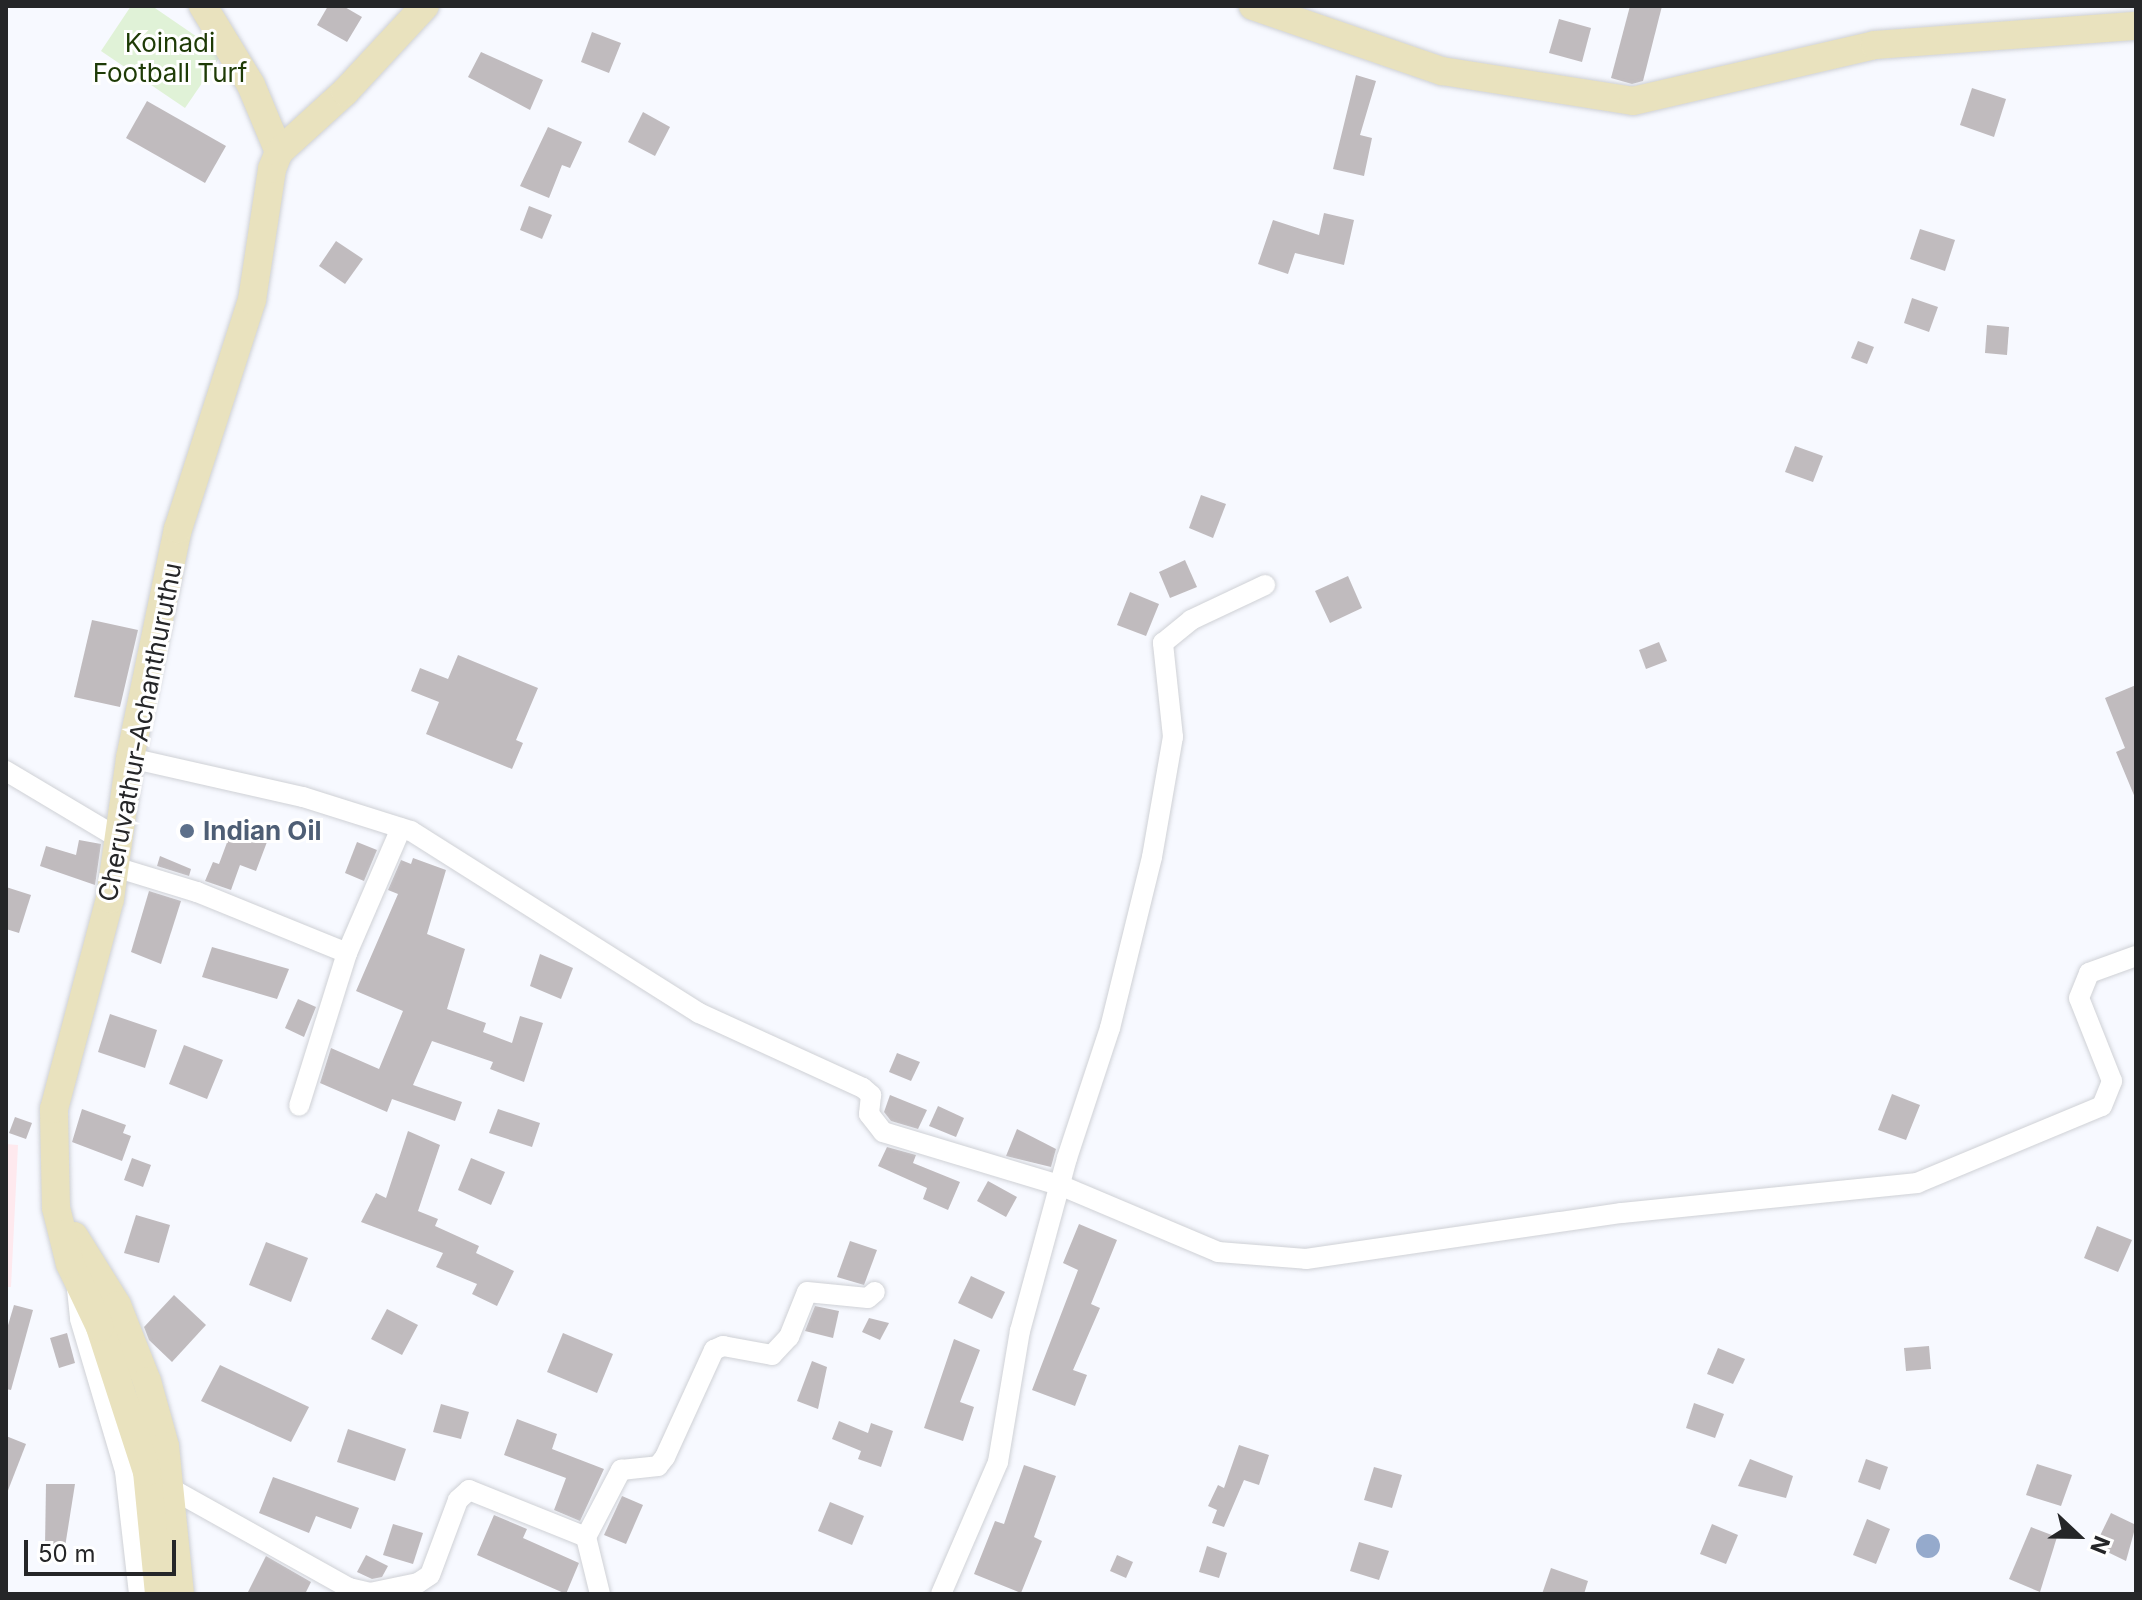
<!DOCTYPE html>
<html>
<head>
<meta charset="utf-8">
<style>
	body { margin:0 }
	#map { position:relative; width:2142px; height:1600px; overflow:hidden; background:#f7f9ff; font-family:Inter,sans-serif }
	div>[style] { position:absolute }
	.education>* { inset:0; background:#fee9ee }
	.green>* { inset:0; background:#e0f2d7 }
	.water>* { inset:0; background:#95aacc }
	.round { border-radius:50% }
	.building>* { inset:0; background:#c0bbbe }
	.roads { filter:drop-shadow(0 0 2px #cfd1d6) drop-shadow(0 0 2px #cfd1d6) }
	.street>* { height:20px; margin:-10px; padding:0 10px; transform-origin:10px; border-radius:10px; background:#fff }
	.secondary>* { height:28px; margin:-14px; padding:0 14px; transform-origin:14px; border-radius:14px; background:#e9e2be }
	.dots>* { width:22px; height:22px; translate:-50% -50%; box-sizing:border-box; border:4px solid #fff; border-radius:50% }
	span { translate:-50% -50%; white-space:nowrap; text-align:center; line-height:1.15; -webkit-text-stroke:6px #fff; paint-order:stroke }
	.park-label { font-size:26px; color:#1e3b06 }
	.street-label { font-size:26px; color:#252628 }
	.service-label { font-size:26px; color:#4e5e75; font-weight:700 }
	.left { translate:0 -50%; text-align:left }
	.frame { position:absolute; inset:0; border:8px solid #252628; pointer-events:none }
	.north { position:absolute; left:2038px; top:1496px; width:80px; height:80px; -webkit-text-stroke:6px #fff; paint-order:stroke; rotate:112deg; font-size:22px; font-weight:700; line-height:32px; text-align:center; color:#252628 }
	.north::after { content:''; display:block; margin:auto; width:28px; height:36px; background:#252628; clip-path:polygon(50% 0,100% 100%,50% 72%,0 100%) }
	.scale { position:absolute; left:24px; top:1540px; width:152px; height:36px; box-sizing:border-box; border:4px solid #252628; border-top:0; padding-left:10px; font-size:24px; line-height:28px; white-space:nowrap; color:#252628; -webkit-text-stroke:6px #fff; paint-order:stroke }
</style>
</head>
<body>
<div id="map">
	<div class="education">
		<i style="clip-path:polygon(6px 1144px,18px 1145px,11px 1287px,6px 1287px)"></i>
	</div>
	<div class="green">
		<i style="clip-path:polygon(131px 6px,152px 6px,222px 54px,185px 108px,101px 51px)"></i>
	</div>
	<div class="water">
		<i class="round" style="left:1916px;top:1534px;width:24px;height:24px"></i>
	</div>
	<div class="building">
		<i style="clip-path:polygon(328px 6px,343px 6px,362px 17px,347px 42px,317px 25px)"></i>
		<i style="clip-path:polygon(1630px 6px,1662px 6px,1643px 81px,1632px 84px,1611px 78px)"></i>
		<i style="clip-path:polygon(1559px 19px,1591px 28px,1582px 62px,1549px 53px)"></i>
		<i style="clip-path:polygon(592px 32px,621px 43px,609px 73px,581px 62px)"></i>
		<i style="clip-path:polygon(481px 52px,543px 80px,530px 110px,468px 77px)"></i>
		<i style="clip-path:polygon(1356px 75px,1376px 81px,1360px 135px,1372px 138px,1364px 176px,1333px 169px)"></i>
		<i style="clip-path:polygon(1972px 88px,2006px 99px,1994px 137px,1960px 125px)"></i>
		<i style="clip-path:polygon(147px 101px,226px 146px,205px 183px,126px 138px)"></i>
		<i style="clip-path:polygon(643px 112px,670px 127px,655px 156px,628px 142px)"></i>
		<i style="clip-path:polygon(548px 127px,582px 142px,570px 168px,562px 165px,549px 198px,520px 186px)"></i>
		<i style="clip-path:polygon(529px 206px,552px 215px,542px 239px,520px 230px)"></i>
		<i style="clip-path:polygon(1324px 213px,1354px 220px,1344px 265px,1295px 253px,1288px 274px,1258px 264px,1273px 220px,1319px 235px)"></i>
		<i style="clip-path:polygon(1920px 229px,1955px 240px,1945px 271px,1910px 259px)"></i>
		<i style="clip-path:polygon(336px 241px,363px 259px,345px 284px,319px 266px)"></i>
		<i style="clip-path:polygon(1912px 298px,1938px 307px,1929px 332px,1904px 323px)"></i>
		<i style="clip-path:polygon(1987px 325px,2009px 327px,2007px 355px,1985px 353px)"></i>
		<i style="clip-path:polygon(1858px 341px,1874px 347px,1867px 364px,1851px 358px)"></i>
		<i style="clip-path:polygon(1795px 446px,1823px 456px,1813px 482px,1785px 472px)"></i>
		<i style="clip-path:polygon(1201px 495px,1226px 504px,1213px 538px,1189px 528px)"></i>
		<i style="clip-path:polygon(1185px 560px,1197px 587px,1170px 598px,1159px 572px)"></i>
		<i style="clip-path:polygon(1348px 576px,1362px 608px,1330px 623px,1315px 591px)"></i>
		<i style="clip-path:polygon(1130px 592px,1159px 604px,1146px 636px,1117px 625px)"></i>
		<i style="clip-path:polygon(92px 620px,138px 630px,120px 707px,74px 697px)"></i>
		<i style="clip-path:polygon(1659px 642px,1667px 661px,1646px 669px,1639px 650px)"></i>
		<i style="clip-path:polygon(458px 655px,538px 688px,516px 740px,523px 743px,512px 769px,426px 734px,439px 702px,411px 691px,420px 668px,448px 679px)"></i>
		<i style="clip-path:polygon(2136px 685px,2136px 800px,2116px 752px,2125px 748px,2105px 698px)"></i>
		<i style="clip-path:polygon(235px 821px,270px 834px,256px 871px,240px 865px,231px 890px,205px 881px,213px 862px,219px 864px)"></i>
		<i style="clip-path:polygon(79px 840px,101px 844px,95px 885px,40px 866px,46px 846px,76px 855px)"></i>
		<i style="clip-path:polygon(357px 842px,377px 850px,364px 881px,345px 873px)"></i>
		<i style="clip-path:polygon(160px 856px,191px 869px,189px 876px,157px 866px)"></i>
		<i style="clip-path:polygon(413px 858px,446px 870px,427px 934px,465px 949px,447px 1009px,486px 1023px,483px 1032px,512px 1043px,520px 1016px,543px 1023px,524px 1082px,490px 1069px,493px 1062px,432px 1041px,413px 1085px,462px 1102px,455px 1121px,392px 1099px,387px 1112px,320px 1083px,331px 1048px,379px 1069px,403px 1011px,356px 991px,398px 894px,388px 890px,401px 860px,411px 864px)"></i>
		<i style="clip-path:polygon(6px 887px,31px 895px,19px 933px,6px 929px)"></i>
		<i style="clip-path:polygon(149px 891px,181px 901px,161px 964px,131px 952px)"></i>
		<i style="clip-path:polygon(212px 947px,289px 969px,277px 999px,202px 977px)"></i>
		<i style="clip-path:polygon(540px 954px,573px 968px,561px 999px,530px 986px)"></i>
		<i style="clip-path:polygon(298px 999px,316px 1007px,304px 1037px,285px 1028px)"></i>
		<i style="clip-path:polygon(110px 1014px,157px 1030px,145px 1068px,98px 1052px)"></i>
		<i style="clip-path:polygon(184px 1045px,223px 1060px,207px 1099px,169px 1084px)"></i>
		<i style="clip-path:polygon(897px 1053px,920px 1062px,911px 1081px,889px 1072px)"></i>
		<i style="clip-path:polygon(1892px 1094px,1920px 1105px,1906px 1140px,1878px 1130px)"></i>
		<i style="clip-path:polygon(890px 1095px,927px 1110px,918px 1129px,891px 1121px,884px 1112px)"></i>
		<i style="clip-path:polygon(938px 1106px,964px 1118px,956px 1137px,929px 1126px)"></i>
		<i style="clip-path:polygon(82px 1109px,126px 1125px,123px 1133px,131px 1136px,122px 1161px,72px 1142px)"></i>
		<i style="clip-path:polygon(498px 1109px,540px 1123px,532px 1147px,489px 1133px)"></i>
		<i style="clip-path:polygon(15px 1117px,32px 1123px,26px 1139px,9px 1133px)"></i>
		<i style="clip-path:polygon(1017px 1129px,1056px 1149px,1051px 1167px,1006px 1156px)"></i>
		<i style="clip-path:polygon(408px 1131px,440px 1145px,418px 1211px,438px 1219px,435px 1226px,479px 1246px,476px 1253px,514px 1271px,497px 1306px,472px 1294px,477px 1284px,436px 1267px,443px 1253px,361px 1222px,376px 1193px,386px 1198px)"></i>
		<i style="clip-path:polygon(887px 1147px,916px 1155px,913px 1163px,960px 1182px,948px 1210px,923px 1199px,927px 1188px,878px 1166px)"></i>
		<i style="clip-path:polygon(132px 1158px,151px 1165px,143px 1187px,124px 1180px)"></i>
		<i style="clip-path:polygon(471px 1158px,505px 1172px,491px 1205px,458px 1190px)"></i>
		<i style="clip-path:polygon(988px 1181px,1017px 1197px,1006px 1217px,977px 1201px)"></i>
		<i style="clip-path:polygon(136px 1215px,170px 1225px,159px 1263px,124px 1253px)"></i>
		<i style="clip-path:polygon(1079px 1224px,1117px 1240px,1091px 1304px,1100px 1308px,1073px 1370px,1087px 1375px,1075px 1406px,1032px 1390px,1078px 1270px,1063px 1263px)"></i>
		<i style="clip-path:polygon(2097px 1226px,2132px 1240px,2118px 1272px,2084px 1258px)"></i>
		<i style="clip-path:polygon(850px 1241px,877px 1250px,864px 1285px,837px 1277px)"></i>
		<i style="clip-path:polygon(266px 1242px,308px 1258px,291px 1302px,249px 1285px)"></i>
		<i style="clip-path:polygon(971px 1276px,1005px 1292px,992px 1319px,958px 1303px)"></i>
		<i style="clip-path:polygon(174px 1295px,206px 1325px,172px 1362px,149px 1340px,144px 1327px)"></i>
		<i style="clip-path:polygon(14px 1305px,33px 1310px,11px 1390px,6px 1389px,6px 1332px)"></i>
		<i style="clip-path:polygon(815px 1306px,839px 1311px,833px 1338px,805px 1331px)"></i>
		<i style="clip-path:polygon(387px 1309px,418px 1325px,402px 1355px,371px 1339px)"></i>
		<i style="clip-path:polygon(869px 1318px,889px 1323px,880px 1340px,862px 1332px)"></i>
		<i style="clip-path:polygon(67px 1333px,75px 1363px,59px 1368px,50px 1338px)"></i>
		<i style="clip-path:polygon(563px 1333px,613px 1354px,597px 1393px,547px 1372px)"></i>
		<i style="clip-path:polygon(954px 1339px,980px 1350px,960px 1402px,974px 1407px,963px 1441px,924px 1428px)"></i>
		<i style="clip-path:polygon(1929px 1346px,1931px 1369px,1906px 1371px,1904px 1348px)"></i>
		<i style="clip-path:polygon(1718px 1348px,1745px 1359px,1733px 1384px,1707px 1374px)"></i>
		<i style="clip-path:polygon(812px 1361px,827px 1367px,818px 1409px,797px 1401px)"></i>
		<i style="clip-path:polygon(220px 1365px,309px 1407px,291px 1442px,201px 1401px)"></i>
		<i style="clip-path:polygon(1694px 1403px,1724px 1414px,1715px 1438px,1686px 1428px)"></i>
		<i style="clip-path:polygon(441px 1404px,469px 1412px,461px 1439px,433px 1432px)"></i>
		<i style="clip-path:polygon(517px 1419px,557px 1434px,552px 1449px,604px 1469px,580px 1521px,554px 1510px,566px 1478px,504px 1455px)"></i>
		<i style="clip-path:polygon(839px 1421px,868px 1433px,871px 1423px,893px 1431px,881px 1467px,858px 1459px,861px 1451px,832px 1439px)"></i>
		<i style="clip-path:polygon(348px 1429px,406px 1449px,395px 1481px,337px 1462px)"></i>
		<i style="clip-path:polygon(6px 1436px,26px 1444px,7px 1493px,6px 1493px)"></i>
		<i style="clip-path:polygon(1239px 1445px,1269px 1455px,1259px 1485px,1244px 1480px,1224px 1527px,1212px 1523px,1217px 1510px,1208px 1506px,1218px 1485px,1224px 1488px)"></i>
		<i style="clip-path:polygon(1750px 1459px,1793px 1476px,1786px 1498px,1738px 1486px)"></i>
		<i style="clip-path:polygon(1866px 1459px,1888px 1467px,1880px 1490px,1858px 1482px)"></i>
		<i style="clip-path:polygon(2037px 1464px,2072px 1475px,2061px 1506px,2026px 1495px)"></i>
		<i style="clip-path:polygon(1024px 1465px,1056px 1476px,1034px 1537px,1042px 1541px,1021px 1593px,974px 1574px,995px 1521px,1004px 1524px)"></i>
		<i style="clip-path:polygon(1374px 1467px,1402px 1475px,1392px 1508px,1364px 1500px)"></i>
		<i style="clip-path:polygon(273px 1477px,359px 1508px,351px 1529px,316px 1516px,309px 1533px,259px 1513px)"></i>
		<i style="clip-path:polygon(46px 1484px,75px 1484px,65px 1547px,45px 1547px)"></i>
		<i style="clip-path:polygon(622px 1496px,643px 1505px,626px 1544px,604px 1535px)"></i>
		<i style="clip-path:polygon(830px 1502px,864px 1516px,852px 1545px,818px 1531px)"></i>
		<i style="clip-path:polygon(2111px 1513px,2136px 1525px,2126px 1561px,2095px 1546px)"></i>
		<i style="clip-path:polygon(494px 1515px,527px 1529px,523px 1538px,579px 1563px,566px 1594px,477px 1555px)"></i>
		<i style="clip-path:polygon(1867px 1519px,1890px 1529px,1876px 1564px,1853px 1555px)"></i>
		<i style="clip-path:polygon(393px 1524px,423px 1533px,413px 1564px,383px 1555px)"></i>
		<i style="clip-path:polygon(1712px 1524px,1738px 1535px,1726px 1564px,1700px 1554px)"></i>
		<i style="clip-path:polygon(2031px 1527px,2057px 1537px,2040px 1592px,2009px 1579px)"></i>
		<i style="clip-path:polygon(1359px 1542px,1389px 1551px,1379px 1580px,1350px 1571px)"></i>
		<i style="clip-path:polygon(1207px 1546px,1227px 1553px,1219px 1578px,1199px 1572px)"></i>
		<i style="clip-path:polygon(366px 1555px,388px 1566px,382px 1577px,372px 1579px,357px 1572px)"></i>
		<i style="clip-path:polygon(1117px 1555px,1133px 1562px,1126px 1578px,1110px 1571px)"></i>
		<i style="clip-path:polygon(266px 1556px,311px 1582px,305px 1594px,247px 1594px)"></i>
		<i style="clip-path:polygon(1551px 1568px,1588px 1581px,1584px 1594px,1542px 1594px)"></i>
	</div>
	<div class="roads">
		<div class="street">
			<i style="left:130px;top:758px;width:177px;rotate:12.7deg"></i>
			<i style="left:303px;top:797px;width:113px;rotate:17.5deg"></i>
			<i style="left:411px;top:831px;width:341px;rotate:32.3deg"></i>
			<i style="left:699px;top:1013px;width:180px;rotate:24.6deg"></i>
			<i style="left:863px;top:1088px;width:11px;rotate:41deg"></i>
			<i style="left:871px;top:1095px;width:19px;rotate:96deg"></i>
			<i style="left:869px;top:1114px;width:23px;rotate:52deg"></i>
			<i style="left:883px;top:1132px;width:187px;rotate:16.8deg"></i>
			<i style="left:1062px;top:1186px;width:169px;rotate:22.9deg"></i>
			<i style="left:1218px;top:1252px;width:88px;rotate:4.5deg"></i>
			<i style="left:1306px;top:1259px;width:319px;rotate:-8.3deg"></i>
			<i style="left:1622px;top:1213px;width:297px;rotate:-5.8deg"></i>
			<i style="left:1917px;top:1183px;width:200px;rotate:-22.6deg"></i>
			<i style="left:2102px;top:1106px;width:27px;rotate:-68deg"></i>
			<i style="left:2112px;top:1081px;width:89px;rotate:-111.7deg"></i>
			<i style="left:2079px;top:998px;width:27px;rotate:-68deg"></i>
			<i style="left:2089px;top:973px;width:50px;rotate:-19.9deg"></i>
			<i style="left:6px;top:771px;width:133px;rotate:30.8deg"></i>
			<i style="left:115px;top:867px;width:86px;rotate:17deg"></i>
			<i style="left:197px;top:892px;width:162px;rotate:22.1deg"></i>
			<i style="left:347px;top:953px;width:160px;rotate:107.4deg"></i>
			<i style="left:347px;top:953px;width:136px;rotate:-66.6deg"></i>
			<i style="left:77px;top:1289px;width:30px;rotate:84deg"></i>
			<i style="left:80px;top:1319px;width:159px;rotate:73.5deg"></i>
			<i style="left:125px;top:1471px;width:124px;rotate:83.5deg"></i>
			<i style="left:170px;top:1488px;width:205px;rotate:29.2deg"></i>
			<i style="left:349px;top:1588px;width:22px;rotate:13deg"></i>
			<i style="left:370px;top:1593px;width:49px;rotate:-11.8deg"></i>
			<i style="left:418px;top:1583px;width:14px;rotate:-34deg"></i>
			<i style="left:430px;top:1575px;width:80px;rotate:-69.5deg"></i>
			<i style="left:458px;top:1500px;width:15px;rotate:-42deg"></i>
			<i style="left:469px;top:1490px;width:126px;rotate:21.9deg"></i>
			<i style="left:586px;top:1537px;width:59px;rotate:76.2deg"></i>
			<i style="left:586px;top:1537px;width:76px;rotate:-62.4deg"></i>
			<i style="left:621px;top:1470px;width:37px;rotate:-6deg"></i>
			<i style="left:658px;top:1466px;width:11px;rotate:-52deg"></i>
			<i style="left:665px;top:1457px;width:118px;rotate:-65.4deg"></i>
			<i style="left:714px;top:1350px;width:10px;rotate:-24deg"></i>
			<i style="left:723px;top:1346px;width:50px;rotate:10.4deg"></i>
			<i style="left:772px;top:1355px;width:25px;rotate:-47deg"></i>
			<i style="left:789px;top:1337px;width:48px;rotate:-68.2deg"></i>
			<i style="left:807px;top:1292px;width:61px;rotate:5.6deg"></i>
			<i style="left:868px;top:1298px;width:9px;rotate:-41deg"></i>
			<i style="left:941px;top:1594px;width:144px;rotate:-66.6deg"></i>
			<i style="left:998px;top:1462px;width:133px;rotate:-80.5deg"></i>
			<i style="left:1020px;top:1331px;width:179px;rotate:-74.8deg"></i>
			<i style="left:1067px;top:1158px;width:137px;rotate:-71.7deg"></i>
			<i style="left:1110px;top:1028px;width:176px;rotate:-76.2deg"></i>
			<i style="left:1152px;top:857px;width:122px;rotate:-80.1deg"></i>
			<i style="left:1173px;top:737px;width:95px;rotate:-96.1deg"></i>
			<i style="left:1163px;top:643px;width:36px;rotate:-39deg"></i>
			<i style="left:1191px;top:620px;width:82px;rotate:-25.3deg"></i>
		</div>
		<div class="secondary">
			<i style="left:203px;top:6px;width:92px;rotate:58.7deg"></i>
			<i style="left:251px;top:85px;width:73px;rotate:67.3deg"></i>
			<i style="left:1253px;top:6px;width:200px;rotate:19deg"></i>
			<i style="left:1442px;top:71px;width:193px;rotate:8.9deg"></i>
			<i style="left:1633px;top:101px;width:248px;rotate:-13deg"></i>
			<i style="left:1875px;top:45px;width:262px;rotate:-4.2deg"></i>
			<i style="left:74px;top:1236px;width:81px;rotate:58.1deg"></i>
			<i style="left:117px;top:1305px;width:82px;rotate:68.5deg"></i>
			<i style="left:147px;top:1381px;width:67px;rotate:74.5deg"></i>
			<i style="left:165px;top:1446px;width:149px;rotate:84.2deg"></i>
			<i style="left:159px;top:1594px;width:123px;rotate:-95.6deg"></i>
			<i style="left:147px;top:1472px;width:152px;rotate:-108deg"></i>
			<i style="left:100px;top:1327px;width:70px;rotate:-115.5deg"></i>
			<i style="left:70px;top:1264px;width:58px;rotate:-104deg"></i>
			<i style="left:56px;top:1208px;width:99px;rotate:-91.2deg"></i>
			<i style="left:54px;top:1109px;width:217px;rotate:-75.1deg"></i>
			<i style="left:110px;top:899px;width:142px;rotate:-81.9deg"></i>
			<i style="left:130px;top:758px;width:234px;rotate:-78.2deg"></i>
			<i style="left:178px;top:529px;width:241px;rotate:-72.1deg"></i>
			<i style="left:252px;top:300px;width:133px;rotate:-81.3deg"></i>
			<i style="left:272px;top:169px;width:18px;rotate:-68deg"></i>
			<i style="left:279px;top:152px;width:89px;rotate:-42.3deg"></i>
			<i style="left:345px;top:92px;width:117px;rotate:-47.1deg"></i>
		</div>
	</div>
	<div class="dots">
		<i style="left:187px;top:831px;background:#5c6f8a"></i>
	</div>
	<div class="park-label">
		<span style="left:170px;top:58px">Koinadi<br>Football Turf</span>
	</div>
	<div class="street-label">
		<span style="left:140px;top:732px;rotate:-79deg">Cheruvathur-Achanthuruthu</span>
	</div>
	<div class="service-label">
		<span class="left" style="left:203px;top:831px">Indian Oil</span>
	</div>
	<div class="frame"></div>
	<div class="north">N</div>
	<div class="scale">50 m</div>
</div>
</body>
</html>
